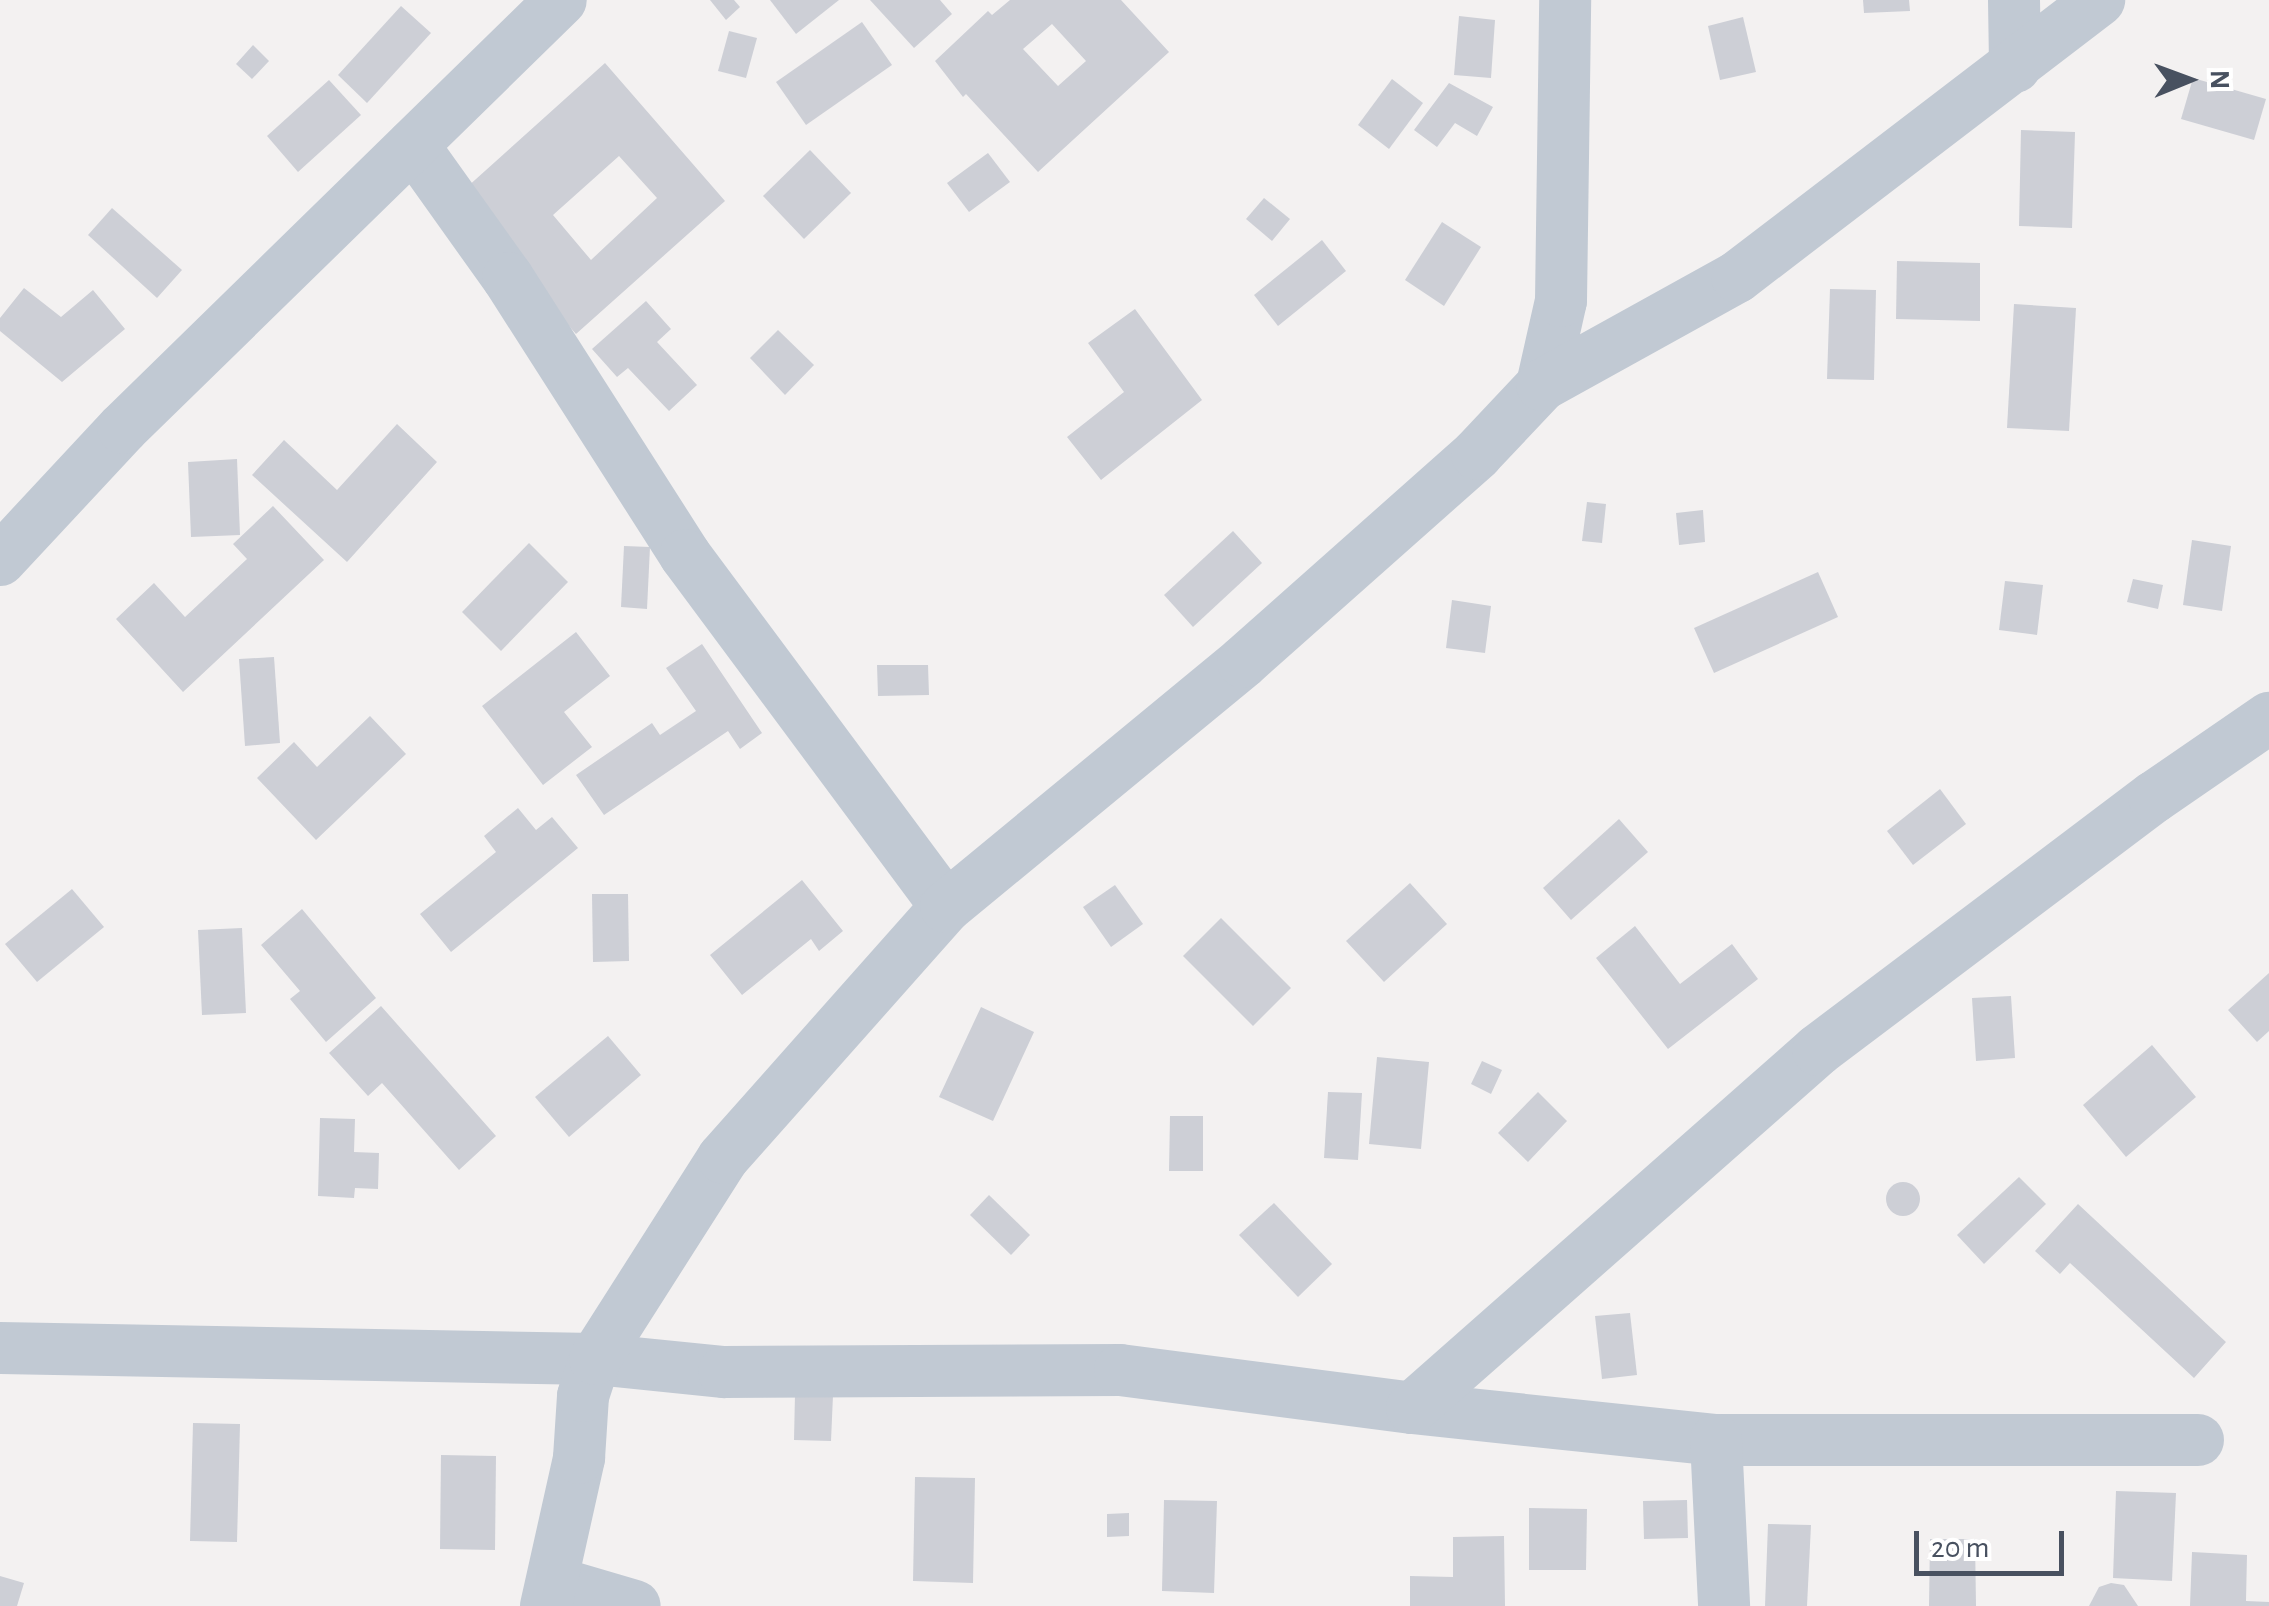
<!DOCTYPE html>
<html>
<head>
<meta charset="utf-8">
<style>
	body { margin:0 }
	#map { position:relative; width:2269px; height:1606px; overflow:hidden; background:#f3f1f1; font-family:"Alegreya Sans",sans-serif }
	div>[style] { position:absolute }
	.building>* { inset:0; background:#cdcfd6 }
	.round { border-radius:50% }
	.street>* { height:52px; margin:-26px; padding:0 26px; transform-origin:26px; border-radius:26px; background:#c1c9d3 }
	span { translate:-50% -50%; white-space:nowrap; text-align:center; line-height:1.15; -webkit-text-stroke:8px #fff; paint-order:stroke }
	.north { position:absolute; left:2139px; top:30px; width:100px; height:100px; -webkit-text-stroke:8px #fff; paint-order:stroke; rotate:89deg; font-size:28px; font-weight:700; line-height:40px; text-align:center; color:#485160 }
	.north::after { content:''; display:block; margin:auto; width:35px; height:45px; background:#485160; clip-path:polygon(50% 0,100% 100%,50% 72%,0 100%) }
	.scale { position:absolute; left:1914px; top:1531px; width:150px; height:45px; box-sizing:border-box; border:5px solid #485160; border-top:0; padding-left:12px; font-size:30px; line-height:35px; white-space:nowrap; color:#485160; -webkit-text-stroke:8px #fff; paint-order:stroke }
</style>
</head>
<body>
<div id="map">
	<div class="building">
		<i style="clip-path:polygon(710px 0,734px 0,740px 7px,726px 20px)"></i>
		<i style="clip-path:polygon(770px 0,839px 0,796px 34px)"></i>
		<i style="clip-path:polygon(870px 0,940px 0,952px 14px,914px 48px)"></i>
		<i style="clip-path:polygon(evenodd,1010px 0,1121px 0,1169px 52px,1038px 172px,966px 94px,963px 97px,935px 61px,988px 11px,992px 15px,1010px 0,1052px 24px,1086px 61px,1058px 86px,1023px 49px,1052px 24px)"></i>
		<i style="clip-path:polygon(1863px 0,1909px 0,1910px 11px,1864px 13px)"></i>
		<i style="clip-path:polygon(401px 6px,431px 33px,367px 103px,338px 75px)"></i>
		<i style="clip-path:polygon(1459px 16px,1495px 20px,1491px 78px,1454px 75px)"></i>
		<i style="clip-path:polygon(1743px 17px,1756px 72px,1720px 80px,1708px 26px)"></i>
		<i style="clip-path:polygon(862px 22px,892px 65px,806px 125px,776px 82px)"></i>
		<i style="clip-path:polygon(729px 31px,757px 38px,746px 78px,718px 71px)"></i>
		<i style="clip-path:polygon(253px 45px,269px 61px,252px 79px,236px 64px)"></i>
		<i style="clip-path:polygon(evenodd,605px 63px,725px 201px,576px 334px,456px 197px,605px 63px,619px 156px,657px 198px,591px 260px,553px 215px,619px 156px)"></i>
		<i style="clip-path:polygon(2193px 78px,2266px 99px,2254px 140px,2181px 119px)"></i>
		<i style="clip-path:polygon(1392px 79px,1423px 103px,1389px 149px,1358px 125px)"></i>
		<i style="clip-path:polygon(329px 80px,361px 115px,298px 172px,267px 136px)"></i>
		<i style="clip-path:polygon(1449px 83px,1493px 107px,1477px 136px,1455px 123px,1437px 147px,1414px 130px)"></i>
		<i style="clip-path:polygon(2021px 130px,2075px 132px,2072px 228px,2019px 226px)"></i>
		<i style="clip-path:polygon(810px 150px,851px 193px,804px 239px,763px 196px)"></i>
		<i style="clip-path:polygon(988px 153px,1010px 182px,969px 212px,947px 183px)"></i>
		<i style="clip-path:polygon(1264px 198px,1290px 219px,1272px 241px,1246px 219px)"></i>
		<i style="clip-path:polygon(112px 208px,182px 270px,157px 298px,88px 235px)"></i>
		<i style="clip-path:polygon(1442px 222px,1481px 247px,1444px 306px,1405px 280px)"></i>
		<i style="clip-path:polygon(1322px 240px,1346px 271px,1278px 326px,1254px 295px)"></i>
		<i style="clip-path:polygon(1897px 261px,1980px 263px,1980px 321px,1896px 319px)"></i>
		<i style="clip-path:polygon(24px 288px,61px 317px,93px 290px,125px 329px,62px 382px,0 331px,0 318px)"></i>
		<i style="clip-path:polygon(1830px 289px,1876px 290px,1874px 380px,1827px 379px)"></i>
		<i style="clip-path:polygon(646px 301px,671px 329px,657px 342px,697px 385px,669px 411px,628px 368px,617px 377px,592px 349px)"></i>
		<i style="clip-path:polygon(2014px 304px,2076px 308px,2069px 431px,2007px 428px)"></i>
		<i style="clip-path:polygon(1135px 309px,1202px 400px,1101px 480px,1067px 437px,1124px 392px,1088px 343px)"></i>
		<i style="clip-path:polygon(778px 330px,814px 365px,785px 395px,750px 358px)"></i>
		<i style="clip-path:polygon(397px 424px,437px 462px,347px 562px,252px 475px,284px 440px,337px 490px)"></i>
		<i style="clip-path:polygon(237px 459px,240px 535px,191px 537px,188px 462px)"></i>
		<i style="clip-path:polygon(1587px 502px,1606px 504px,1602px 543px,1582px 541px)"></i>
		<i style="clip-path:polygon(273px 506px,324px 560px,183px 692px,116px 619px,154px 583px,185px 617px,247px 559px,233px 544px)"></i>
		<i style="clip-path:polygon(1703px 510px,1705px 542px,1679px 545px,1676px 513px)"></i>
		<i style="clip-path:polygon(1233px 531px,1262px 563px,1193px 627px,1164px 595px)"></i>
		<i style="clip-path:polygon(2192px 540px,2231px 546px,2222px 611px,2183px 605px)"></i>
		<i style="clip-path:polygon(529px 543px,568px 582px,501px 651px,462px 612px)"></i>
		<i style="clip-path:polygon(624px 546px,650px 547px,647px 609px,621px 607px)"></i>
		<i style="clip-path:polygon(1818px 572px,1838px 617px,1714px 673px,1694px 628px)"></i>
		<i style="clip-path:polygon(2133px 579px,2163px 585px,2158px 609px,2127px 602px)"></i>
		<i style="clip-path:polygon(2005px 581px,2043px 585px,2037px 635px,1999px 630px)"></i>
		<i style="clip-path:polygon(1452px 600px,1491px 606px,1485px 653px,1446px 648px)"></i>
		<i style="clip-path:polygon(576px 632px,610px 676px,564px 712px,592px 747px,543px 785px,482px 706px)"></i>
		<i style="clip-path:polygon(702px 644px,762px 733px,740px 749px,728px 731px,604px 815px,576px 775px,652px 723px,660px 735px,696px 711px,666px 668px)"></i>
		<i style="clip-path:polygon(274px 657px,280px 743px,245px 746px,239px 659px)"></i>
		<i style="clip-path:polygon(877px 665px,928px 665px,929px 695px,878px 696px)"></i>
		<i style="clip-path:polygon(370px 716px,406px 754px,316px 840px,257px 778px,294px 742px,317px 767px)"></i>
		<i style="clip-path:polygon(1940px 789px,1966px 824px,1913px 865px,1887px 831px)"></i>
		<i style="clip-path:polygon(518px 808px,536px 830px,552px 817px,578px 848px,451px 952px,420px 914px,496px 852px,484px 836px)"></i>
		<i style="clip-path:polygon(1619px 819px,1648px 852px,1571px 920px,1543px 888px)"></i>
		<i style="clip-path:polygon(802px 880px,843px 931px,819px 951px,811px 939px,742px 995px,710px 955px)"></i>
		<i style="clip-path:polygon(1410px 883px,1447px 924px,1384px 982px,1346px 941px)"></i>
		<i style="clip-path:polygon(1115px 885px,1143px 924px,1111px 947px,1083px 907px)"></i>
		<i style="clip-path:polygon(72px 889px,104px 927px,37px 982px,5px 944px)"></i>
		<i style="clip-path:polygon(592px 894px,628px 894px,629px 961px,593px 962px)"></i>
		<i style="clip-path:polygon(302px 909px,376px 998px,326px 1042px,290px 999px,300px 991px,261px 945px)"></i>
		<i style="clip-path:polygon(1221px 918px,1291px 988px,1253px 1026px,1183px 956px)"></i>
		<i style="clip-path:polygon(1635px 926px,1680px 984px,1732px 944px,1758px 979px,1668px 1049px,1596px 958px)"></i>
		<i style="clip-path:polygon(242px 928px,246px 1013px,202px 1015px,198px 930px)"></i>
		<i style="clip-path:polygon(2269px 973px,2269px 1031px,2257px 1042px,2228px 1010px)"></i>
		<i style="clip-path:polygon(2011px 996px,2015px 1058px,1976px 1061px,1972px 998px)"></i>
		<i style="clip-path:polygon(381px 1006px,496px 1136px,459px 1170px,382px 1083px,368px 1096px,329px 1053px)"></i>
		<i style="clip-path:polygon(981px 1007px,1034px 1032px,993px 1121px,939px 1097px)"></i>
		<i style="clip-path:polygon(608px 1036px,641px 1075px,569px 1137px,535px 1097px)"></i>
		<i style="clip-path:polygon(2152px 1045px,2196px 1097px,2126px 1157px,2083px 1105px)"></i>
		<i style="clip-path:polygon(1377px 1057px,1429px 1062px,1421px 1149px,1369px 1144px)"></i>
		<i style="clip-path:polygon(1482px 1061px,1502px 1070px,1491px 1094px,1471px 1084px)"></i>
		<i style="clip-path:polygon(1328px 1092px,1362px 1093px,1358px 1160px,1324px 1158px)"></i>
		<i style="clip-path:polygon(1538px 1092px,1567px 1121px,1528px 1162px,1498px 1133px)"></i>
		<i style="clip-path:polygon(1170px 1116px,1203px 1116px,1203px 1171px,1169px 1171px)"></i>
		<i style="clip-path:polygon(320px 1118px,355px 1119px,354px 1152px,379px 1153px,378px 1189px,355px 1188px,354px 1198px,318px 1196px)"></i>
		<i style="clip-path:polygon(2019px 1177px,2046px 1204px,1984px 1264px,1957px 1235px)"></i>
		<i class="round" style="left:1886px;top:1182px;width:34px;height:34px"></i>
		<i style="clip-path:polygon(989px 1195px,1030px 1235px,1011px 1255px,970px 1215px)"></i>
		<i style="clip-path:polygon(1274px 1203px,1332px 1264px,1298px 1297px,1239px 1235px)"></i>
		<i style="clip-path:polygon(2078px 1204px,2226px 1342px,2194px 1378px,2070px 1263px,2060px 1274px,2035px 1251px)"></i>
		<i style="clip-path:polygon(1630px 1313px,1637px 1375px,1602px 1379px,1595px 1316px)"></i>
		<i style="clip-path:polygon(795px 1394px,833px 1395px,831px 1441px,794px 1440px)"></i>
		<i style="clip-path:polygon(193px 1423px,240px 1424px,237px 1542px,190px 1541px)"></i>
		<i style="clip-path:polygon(441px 1455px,496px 1456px,495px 1550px,440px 1549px)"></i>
		<i style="clip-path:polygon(915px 1477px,975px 1478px,973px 1583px,913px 1581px)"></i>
		<i style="clip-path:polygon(2116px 1491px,2176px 1493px,2172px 1581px,2113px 1578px)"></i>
		<i style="clip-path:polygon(1164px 1500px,1217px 1501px,1214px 1593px,1162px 1591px)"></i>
		<i style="clip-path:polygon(1687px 1500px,1688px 1538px,1644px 1539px,1643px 1501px)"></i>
		<i style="clip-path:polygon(1529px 1508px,1587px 1509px,1586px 1570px,1529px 1570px)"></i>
		<i style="clip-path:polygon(1129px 1513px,1129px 1536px,1107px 1537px,1107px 1514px)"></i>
		<i style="clip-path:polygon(1768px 1524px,1811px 1525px,1807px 1606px,1765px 1606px)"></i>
		<i style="clip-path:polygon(1504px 1536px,1505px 1606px,1410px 1606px,1410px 1576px,1453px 1577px,1453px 1537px)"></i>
		<i style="clip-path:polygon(1930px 1539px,1975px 1539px,1976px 1606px,1929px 1606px)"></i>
		<i style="clip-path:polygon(2192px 1552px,2247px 1555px,2246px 1601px,2269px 1602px,2269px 1606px,2190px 1606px)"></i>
		<i style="clip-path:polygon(0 1576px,24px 1583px,17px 1606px,0 1606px)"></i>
		<i style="clip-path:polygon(2111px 1583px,2124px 1585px,2138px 1606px,2089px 1606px,2099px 1587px)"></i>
	</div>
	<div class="street">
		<i style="left:2014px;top:0;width:67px;rotate:89.1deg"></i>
		<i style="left:413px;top:145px;width:163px;rotate:54.5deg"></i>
		<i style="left:508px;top:278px;width:329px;rotate:57.4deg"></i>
		<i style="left:685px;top:555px;width:438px;rotate:53.4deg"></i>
		<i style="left:1542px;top:385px;width:86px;rotate:-77.3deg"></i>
		<i style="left:1561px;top:301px;width:301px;rotate:-89.2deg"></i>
		<i style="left:0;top:560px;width:180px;rotate:-47deg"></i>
		<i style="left:123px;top:428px;width:612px;rotate:-44.34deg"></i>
		<i style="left:0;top:1348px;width:595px;rotate:1.06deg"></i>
		<i style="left:595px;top:1359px;width:130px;rotate:5.8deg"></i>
		<i style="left:724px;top:1372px;width:396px;rotate:-0.3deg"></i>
		<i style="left:1120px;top:1370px;width:294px;rotate:7.4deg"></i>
		<i style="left:1412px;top:1408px;width:306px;rotate:6deg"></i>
		<i style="left:1716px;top:1440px;width:482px"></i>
		<i style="left:1412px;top:1408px;width:541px;rotate:-41.4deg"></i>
		<i style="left:1818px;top:1050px;width:421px;rotate:-37deg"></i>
		<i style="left:2154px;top:797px;width:140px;rotate:-34.5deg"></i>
		<i style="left:1716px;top:1440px;width:166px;rotate:87.2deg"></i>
		<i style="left:553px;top:1582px;width:85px;rotate:16.3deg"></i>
		<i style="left:546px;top:1606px;width:152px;rotate:-77.4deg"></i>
		<i style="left:579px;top:1458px;width:62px;rotate:-86.3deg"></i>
		<i style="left:583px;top:1396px;width:39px;rotate:-72deg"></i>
		<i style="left:595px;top:1359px;width:238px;rotate:-57.5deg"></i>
		<i style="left:723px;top:1158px;width:336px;rotate:-48.4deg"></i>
		<i style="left:946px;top:907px;width:385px;rotate:-39.5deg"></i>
		<i style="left:1243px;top:662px;width:313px;rotate:-41.6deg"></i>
		<i style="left:1477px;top:454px;width:95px;rotate:-46.7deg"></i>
		<i style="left:1542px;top:385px;width:223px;rotate:-29deg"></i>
		<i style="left:1737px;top:277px;width:456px;rotate:-37.4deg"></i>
	</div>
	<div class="north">N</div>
	<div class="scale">20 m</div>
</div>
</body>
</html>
